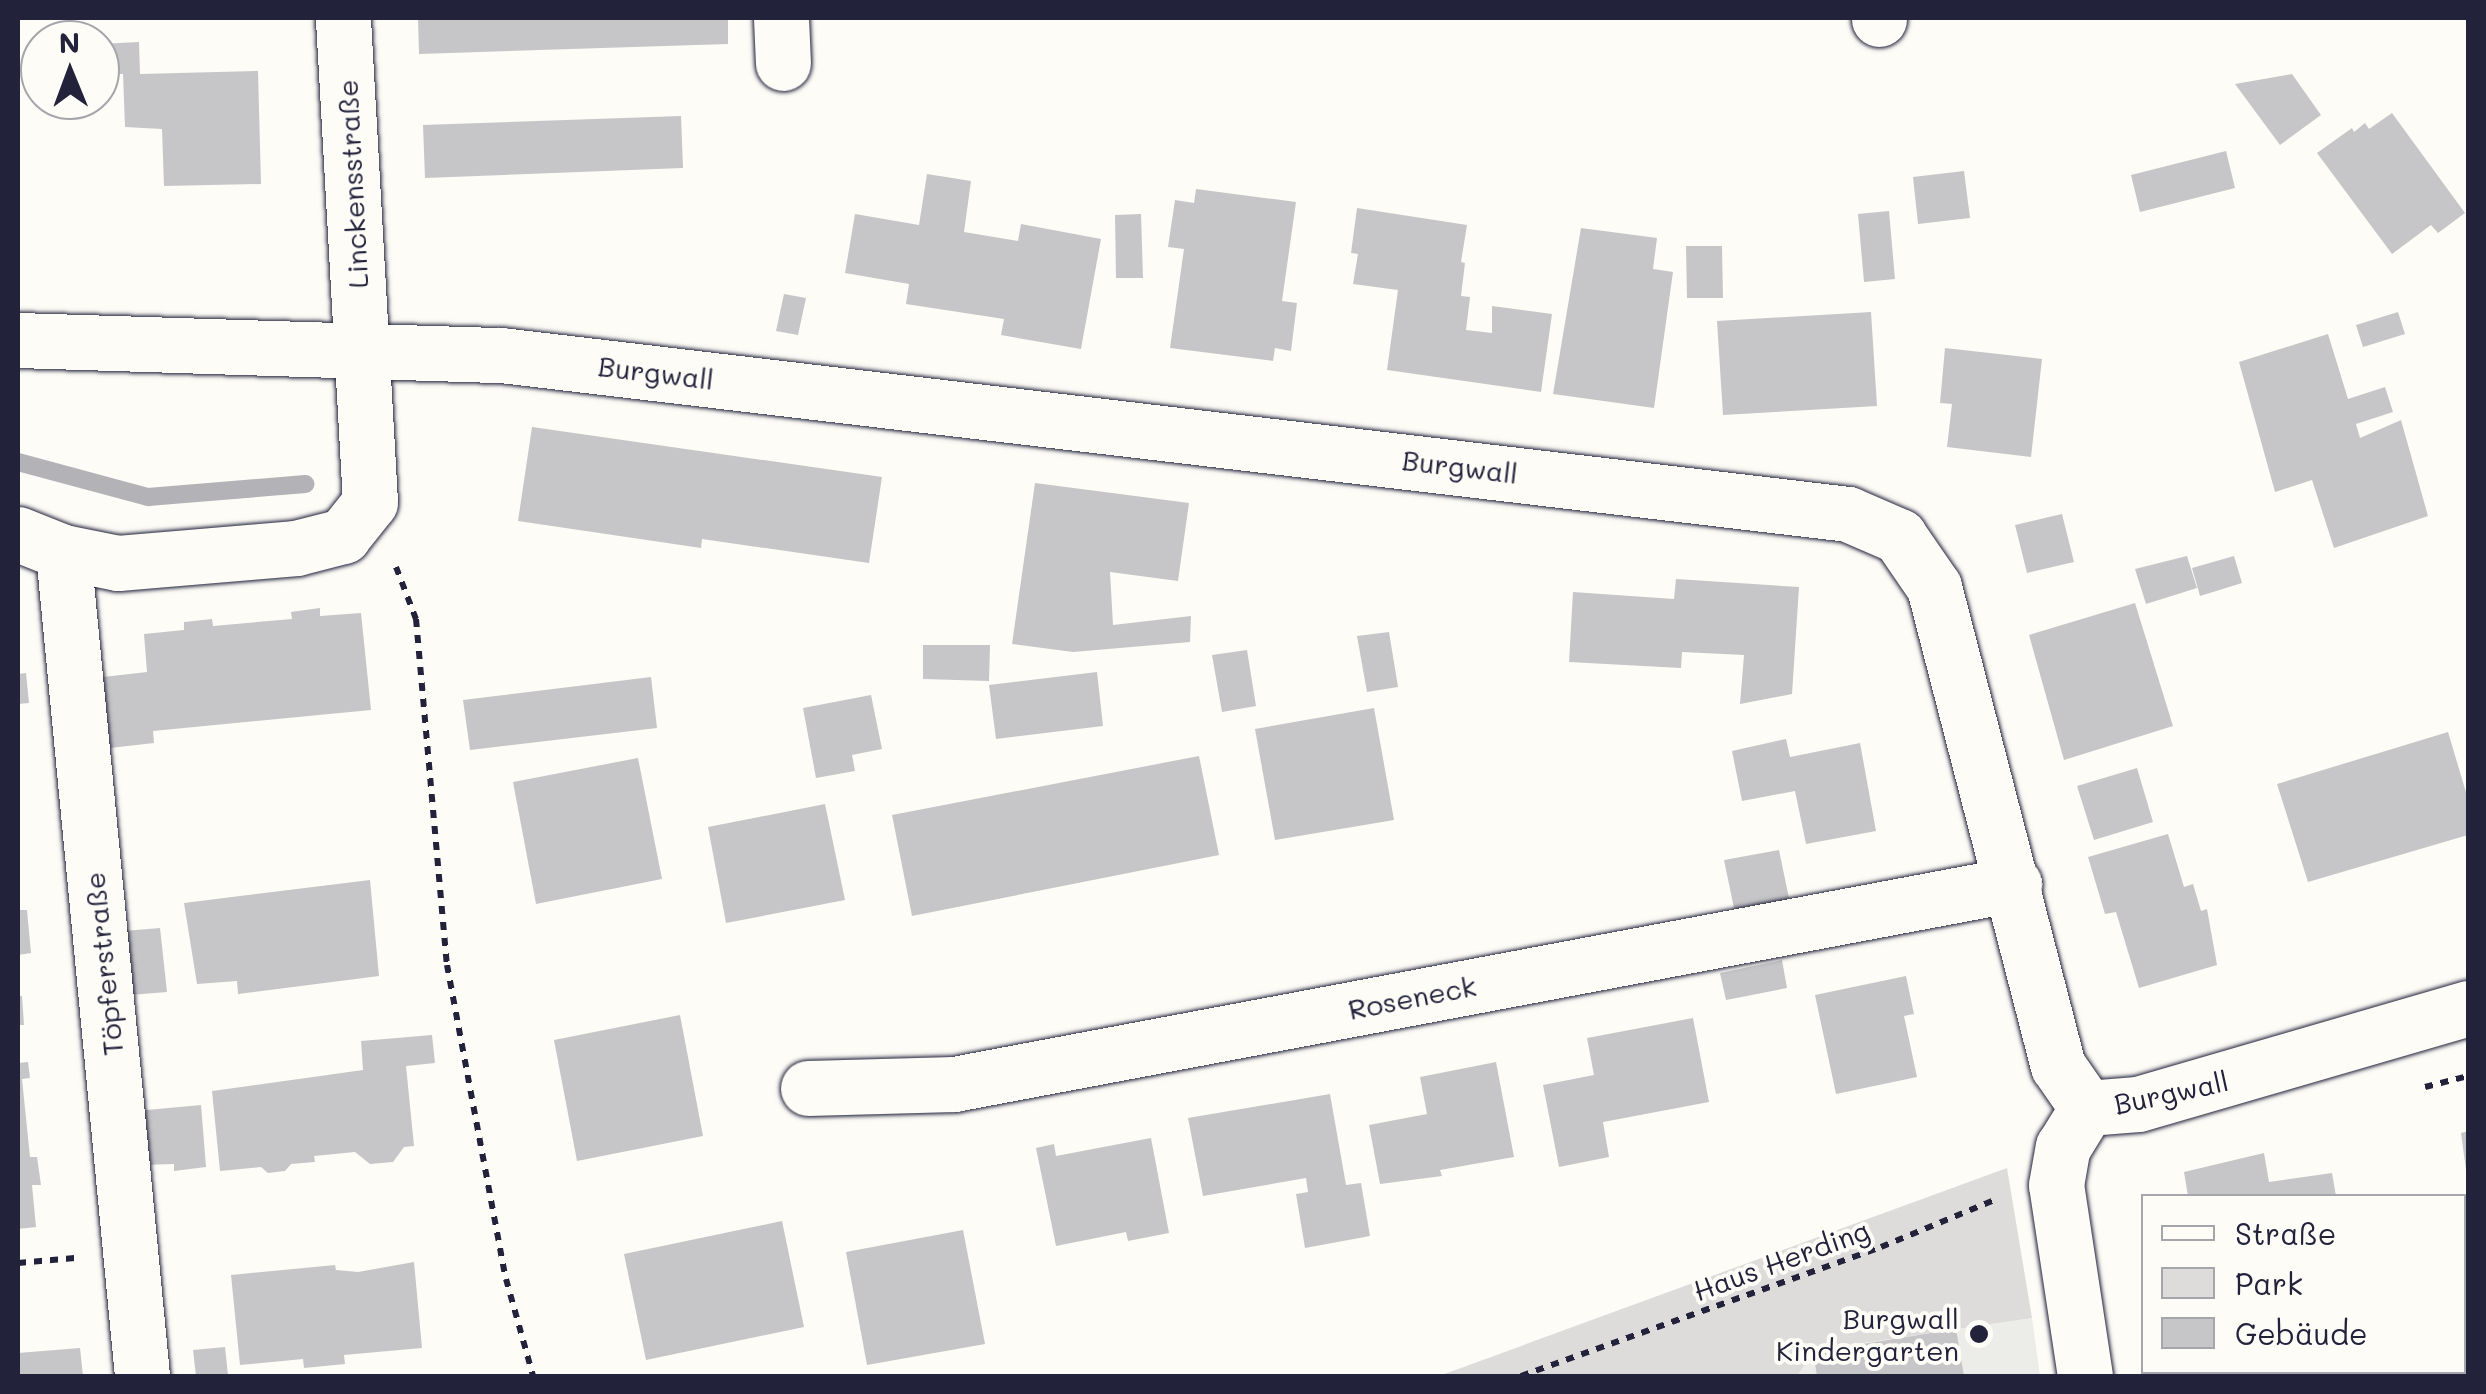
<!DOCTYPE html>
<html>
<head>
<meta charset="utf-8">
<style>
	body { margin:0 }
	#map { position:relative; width:2486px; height:1394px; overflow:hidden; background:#fdfcf7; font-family:Mali,sans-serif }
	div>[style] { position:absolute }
	.built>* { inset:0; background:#ecece9 }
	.green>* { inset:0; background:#dddcdb }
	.stream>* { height:18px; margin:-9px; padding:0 9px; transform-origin:9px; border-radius:9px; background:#b2b2b7 }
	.building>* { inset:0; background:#c6c6c8 }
	.path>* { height:6px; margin-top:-3px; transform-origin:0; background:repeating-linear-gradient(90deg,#22223b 0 8px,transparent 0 16px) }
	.roads { filter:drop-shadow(0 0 2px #22223b) drop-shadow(0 0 2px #22223b) }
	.minor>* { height:55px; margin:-27.5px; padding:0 27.5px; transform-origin:27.5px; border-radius:27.5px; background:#fdfcf7 }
	.dots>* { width:28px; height:28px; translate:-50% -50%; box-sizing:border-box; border:5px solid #fdfcf7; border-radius:50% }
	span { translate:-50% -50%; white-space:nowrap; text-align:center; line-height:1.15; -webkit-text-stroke:8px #fdfcf7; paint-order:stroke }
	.street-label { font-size:28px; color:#22223b }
	.poi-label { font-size:28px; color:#22223b }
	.right { translate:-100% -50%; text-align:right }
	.frame { position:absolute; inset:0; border:20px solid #22223b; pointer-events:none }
	.legend { position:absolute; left:2141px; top:1194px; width:325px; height:180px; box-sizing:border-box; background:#fdfcf7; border:2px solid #a5a5ac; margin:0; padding:12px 18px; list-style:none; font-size:30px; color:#22223b }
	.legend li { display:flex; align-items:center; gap:20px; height:50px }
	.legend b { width:50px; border:2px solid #a5a5ac }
	.north { position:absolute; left:20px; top:20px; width:100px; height:100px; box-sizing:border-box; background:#fdfcf7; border:2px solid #a5a5ac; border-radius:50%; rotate:359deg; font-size:28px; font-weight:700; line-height:40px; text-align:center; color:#22223b }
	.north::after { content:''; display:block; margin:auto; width:35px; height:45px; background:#22223b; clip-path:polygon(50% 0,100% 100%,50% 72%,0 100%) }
</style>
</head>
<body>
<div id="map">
	<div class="built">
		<i style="clip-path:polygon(2032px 1318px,2040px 1376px,1797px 1376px,1816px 1350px)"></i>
	</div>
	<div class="green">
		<i style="clip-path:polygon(2007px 1168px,2032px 1318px,1816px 1350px,1797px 1376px,1439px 1376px)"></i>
	</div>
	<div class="stream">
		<i style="left:18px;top:462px;width:135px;rotate:15.1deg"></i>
		<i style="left:148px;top:497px;width:158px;rotate:-4.7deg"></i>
	</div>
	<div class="building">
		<i style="clip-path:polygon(418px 18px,728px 18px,728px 44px,419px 54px)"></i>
		<i style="clip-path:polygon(139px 42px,140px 74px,258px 71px,261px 184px,164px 186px,162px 129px,125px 127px,123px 74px,100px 75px,100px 44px)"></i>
		<i style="clip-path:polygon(2292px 74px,2321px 115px,2280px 145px,2235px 84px)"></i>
		<i style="clip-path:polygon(2392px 113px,2465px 213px,2438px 233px,2431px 225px,2392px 254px,2317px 153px,2352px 128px,2354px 132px,2365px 123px,2369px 129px)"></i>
		<i style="clip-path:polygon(681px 116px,683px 168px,425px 178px,423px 125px)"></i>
		<i style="clip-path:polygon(2226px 151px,2235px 188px,2140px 212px,2131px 175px)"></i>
		<i style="clip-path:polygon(1964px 171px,1970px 218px,1918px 224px,1913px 177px)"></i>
		<i style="clip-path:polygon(927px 174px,971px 181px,964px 232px,1018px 241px,1021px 224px,1101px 239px,1081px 349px,1001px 335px,1004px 319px,906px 304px,909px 284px,845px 273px,855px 214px,919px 225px)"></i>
		<i style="clip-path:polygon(1196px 189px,1296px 202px,1282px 301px,1297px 303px,1291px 351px,1275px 348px,1273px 361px,1170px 348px,1184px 249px,1168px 247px,1175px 200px,1194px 203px)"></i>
		<i style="clip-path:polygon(1357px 208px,1467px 225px,1461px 262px,1465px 263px,1461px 296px,1470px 297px,1466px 330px,1492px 333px,1492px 306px,1552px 314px,1541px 392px,1387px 370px,1398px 290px,1353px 284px,1358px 254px,1351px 253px)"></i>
		<i style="clip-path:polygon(1889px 211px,1895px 279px,1864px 282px,1858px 214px)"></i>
		<i style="clip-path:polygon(1141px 214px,1143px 278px,1116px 278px,1115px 215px)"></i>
		<i style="clip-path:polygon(1581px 228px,1657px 238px,1653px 269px,1673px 272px,1654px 408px,1553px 394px)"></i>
		<i style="clip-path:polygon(1686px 246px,1722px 246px,1723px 298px,1687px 298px)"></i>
		<i style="clip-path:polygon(784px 294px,806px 298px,798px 335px,776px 331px)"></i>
		<i style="clip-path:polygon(1871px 312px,1877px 406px,1723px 415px,1717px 321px)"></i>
		<i style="clip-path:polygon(2398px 312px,2405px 334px,2363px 347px,2356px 325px)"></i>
		<i style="clip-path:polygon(2328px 334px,2348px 399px,2385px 387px,2393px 412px,2356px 424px,2360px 438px,2401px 420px,2428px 516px,2334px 548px,2312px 480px,2275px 492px,2239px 362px)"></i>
		<i style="clip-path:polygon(1945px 348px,2042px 359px,2031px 457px,1947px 447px,1952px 404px,1940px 403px)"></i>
		<i style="clip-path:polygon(532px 427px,882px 477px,869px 563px,702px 539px,701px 548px,518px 521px)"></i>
		<i style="clip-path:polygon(1035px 483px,1189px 503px,1178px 581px,1110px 572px,1113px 625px,1191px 616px,1190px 642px,1073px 652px,1012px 644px)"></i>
		<i style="clip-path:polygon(2062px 514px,2074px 562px,2027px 573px,2015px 525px)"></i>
		<i style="clip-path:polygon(2187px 556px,2197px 588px,2146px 604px,2135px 569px)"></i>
		<i style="clip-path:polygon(2234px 556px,2242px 583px,2200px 596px,2192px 568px)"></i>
		<i style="clip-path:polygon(1676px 579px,1799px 587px,1792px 694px,1740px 704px,1744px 655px,1682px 652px,1681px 668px,1569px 662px,1573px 592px,1674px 599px)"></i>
		<i style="clip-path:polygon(2135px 603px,2173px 726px,2064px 760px,2029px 635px)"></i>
		<i style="clip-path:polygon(320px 608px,320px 616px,361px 613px,371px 710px,153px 731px,154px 743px,110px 748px,103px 677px,147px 672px,144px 634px,184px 630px,184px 622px,212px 619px,213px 626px,292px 619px,291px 612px)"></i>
		<i style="clip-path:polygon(1389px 632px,1398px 687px,1367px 692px,1357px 636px)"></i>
		<i style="clip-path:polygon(923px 645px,990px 645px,989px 681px,923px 679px)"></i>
		<i style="clip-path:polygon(1247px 650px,1256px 706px,1222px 712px,1212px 655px)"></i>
		<i style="clip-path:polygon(1097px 672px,1103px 726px,996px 739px,989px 685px)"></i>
		<i style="clip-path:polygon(26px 673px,29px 703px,18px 704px,18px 674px)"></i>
		<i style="clip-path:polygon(651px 677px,657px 728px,470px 750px,463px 700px)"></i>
		<i style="clip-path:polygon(871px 695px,882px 749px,852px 755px,855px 771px,816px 778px,803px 708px)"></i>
		<i style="clip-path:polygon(1374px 708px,1394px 820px,1275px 840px,1255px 729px)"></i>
		<i style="clip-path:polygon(2448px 732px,2468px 799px,2468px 835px,2308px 882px,2277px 784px)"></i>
		<i style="clip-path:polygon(1786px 739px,1790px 757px,1860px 743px,1876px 831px,1806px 844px,1795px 791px,1742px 801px,1732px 751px)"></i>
		<i style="clip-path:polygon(1199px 756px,1219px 855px,912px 916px,892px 815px)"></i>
		<i style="clip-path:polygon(638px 758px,662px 879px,536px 904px,513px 782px)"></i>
		<i style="clip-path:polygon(2137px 768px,2153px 822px,2094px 840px,2077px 786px)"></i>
		<i style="clip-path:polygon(825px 804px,845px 900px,726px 923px,708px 827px)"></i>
		<i style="clip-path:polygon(2168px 834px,2184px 887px,2193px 884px,2201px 911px,2207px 909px,2217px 965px,2139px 988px,2116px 912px,2105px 914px,2088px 857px)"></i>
		<i style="clip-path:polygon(1779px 850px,1790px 903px,1735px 913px,1724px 860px)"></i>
		<i style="clip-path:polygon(370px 880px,379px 976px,238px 994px,237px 981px,197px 984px,184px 903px)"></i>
		<i style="clip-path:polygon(18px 910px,27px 910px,31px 953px,18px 955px)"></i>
		<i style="clip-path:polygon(160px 928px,167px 992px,130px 995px,124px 931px)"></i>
		<i style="clip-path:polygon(1782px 960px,1787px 988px,1726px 1000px,1720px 973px)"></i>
		<i style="clip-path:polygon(1906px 976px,1914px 1014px,1904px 1016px,1917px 1077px,1836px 1094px,1815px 995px)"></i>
		<i style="clip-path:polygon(18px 996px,22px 996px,24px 1025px,18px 1025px)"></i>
		<i style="clip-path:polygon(680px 1015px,703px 1136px,577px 1161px,554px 1040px)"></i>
		<i style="clip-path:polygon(1693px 1018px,1709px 1102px,1603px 1122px,1609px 1157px,1559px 1167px,1543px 1085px,1594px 1075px,1587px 1038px)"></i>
		<i style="clip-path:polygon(432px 1035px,435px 1063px,406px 1066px,414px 1146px,404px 1147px,393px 1162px,370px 1164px,355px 1152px,314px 1156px,315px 1162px,291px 1164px,285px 1171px,268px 1173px,261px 1167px,220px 1171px,212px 1091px,363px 1070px,361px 1041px)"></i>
		<i style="clip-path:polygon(28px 1062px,30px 1078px,22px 1079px,30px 1157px,37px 1157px,41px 1185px,32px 1185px,36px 1227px,18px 1229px,18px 1063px)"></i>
		<i style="clip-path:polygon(1496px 1062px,1514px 1157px,1440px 1170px,1442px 1176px,1380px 1184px,1369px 1125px,1427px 1114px,1420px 1077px)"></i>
		<i style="clip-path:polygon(1330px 1094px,1346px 1185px,1361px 1183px,1370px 1236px,1305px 1248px,1296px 1194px,1308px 1192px,1306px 1178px,1203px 1196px,1188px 1118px)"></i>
		<i style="clip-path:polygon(201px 1105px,206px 1167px,174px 1171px,174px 1164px,142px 1165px,136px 1111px)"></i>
		<i style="clip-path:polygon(2468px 1131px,2468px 1170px,2466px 1170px,2461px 1133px)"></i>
		<i style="clip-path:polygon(1151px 1138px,1169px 1233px,1128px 1241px,1126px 1232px,1056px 1246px,1036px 1148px,1054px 1144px,1056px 1156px)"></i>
		<i style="clip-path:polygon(2264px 1153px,2269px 1182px,2332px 1173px,2336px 1196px,2188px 1196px,2184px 1172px)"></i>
		<i style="clip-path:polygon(782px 1221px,804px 1327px,646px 1360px,624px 1254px)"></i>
		<i style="clip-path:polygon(963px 1230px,985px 1344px,867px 1365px,846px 1252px)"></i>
		<i style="clip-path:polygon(414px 1262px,422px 1348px,344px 1355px,345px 1364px,304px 1368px,303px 1359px,240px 1365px,231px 1275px,335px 1265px,336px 1270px,358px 1272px)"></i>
		<i style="clip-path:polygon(2464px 1277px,2468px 1277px,2468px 1341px,2464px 1341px)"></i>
		<i style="clip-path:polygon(1956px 1329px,1964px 1376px,1817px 1376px,1813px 1352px)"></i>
		<i style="clip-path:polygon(225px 1347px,228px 1375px,196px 1376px,193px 1350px)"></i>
		<i style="clip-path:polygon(80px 1348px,83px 1376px,18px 1376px,18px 1353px)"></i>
		<i style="clip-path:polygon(2254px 1372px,2351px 1372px,2351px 1376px,2254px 1376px)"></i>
	</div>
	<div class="path">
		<i style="left:396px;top:567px;width:56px;rotate:69deg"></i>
		<i style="left:416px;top:619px;width:347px;rotate:84.9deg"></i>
		<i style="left:447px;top:965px;width:319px;rotate:79.4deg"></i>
		<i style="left:506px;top:1279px;width:101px;rotate:74.4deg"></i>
		<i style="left:2425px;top:1087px;width:44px;rotate:-14.3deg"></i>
		<i style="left:18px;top:1263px;width:57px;rotate:-5deg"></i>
		<i style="left:1521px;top:1376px;width:382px;rotate:-19.7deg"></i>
		<i style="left:1881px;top:1247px;width:126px;rotate:-22.5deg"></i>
	</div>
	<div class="roads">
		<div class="minor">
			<i style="left:781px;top:18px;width:45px;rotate:87.5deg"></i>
			<i style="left:1879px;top:18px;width:1px;rotate:90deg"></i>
			<i style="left:18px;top:340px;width:483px;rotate:1.8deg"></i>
			<i style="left:501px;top:355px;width:1356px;rotate:6.73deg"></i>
			<i style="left:1848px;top:514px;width:56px;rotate:23.3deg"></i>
			<i style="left:1899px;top:536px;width:62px;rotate:55.5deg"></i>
			<i style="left:1934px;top:587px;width:495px;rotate:75.5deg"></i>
			<i style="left:2058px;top:1066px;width:51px;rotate:55.4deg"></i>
			<i style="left:18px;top:534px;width:48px;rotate:21.8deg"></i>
			<i style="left:63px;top:552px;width:56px;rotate:11.3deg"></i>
			<i style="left:118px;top:563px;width:179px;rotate:-4.8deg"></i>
			<i style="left:296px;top:548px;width:49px;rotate:-14.3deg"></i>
			<i style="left:343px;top:536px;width:43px;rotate:-51.5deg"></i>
			<i style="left:370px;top:502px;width:485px;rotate:-93.2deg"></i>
			<i style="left:63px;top:552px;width:828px;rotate:84.52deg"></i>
			<i style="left:808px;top:1088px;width:146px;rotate:-1.6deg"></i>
			<i style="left:954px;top:1084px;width:1079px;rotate:-10.68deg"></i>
			<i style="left:2087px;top:1108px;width:51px;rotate:-4.5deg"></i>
			<i style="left:2138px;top:1104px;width:344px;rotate:-16.2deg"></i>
			<i style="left:2085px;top:1376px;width:193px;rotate:-98.6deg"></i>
			<i style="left:2056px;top:1185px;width:39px;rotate:-80deg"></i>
			<i style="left:2063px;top:1147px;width:46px;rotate:-58.4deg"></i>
		</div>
	</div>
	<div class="dots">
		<i style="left:1979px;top:1334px;background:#22223b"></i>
	</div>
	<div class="street-label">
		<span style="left:352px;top:184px;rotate:-93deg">Linckensstraße</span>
		<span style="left:656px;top:372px;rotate:7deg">Burgwall</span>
		<span style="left:1460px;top:466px;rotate:7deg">Burgwall</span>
		<span style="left:103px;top:964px;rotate:-96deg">Töpferstraße</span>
		<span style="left:1412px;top:997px;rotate:-11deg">Roseneck</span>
		<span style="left:2171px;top:1092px;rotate:-12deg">Burgwall</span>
		<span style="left:1781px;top:1260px;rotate:-20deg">Haus Herding</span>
	</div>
	<div class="poi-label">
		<span class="right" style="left:1959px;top:1334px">Burgwall<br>Kindergarten</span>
	</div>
	<div class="frame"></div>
	<ul class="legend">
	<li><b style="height:12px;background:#fdfcf7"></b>Straße</li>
	<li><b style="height:28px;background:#dddcdb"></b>Park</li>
	<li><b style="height:28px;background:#c6c6c8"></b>Gebäude</li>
	</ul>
	<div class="north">N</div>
</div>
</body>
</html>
